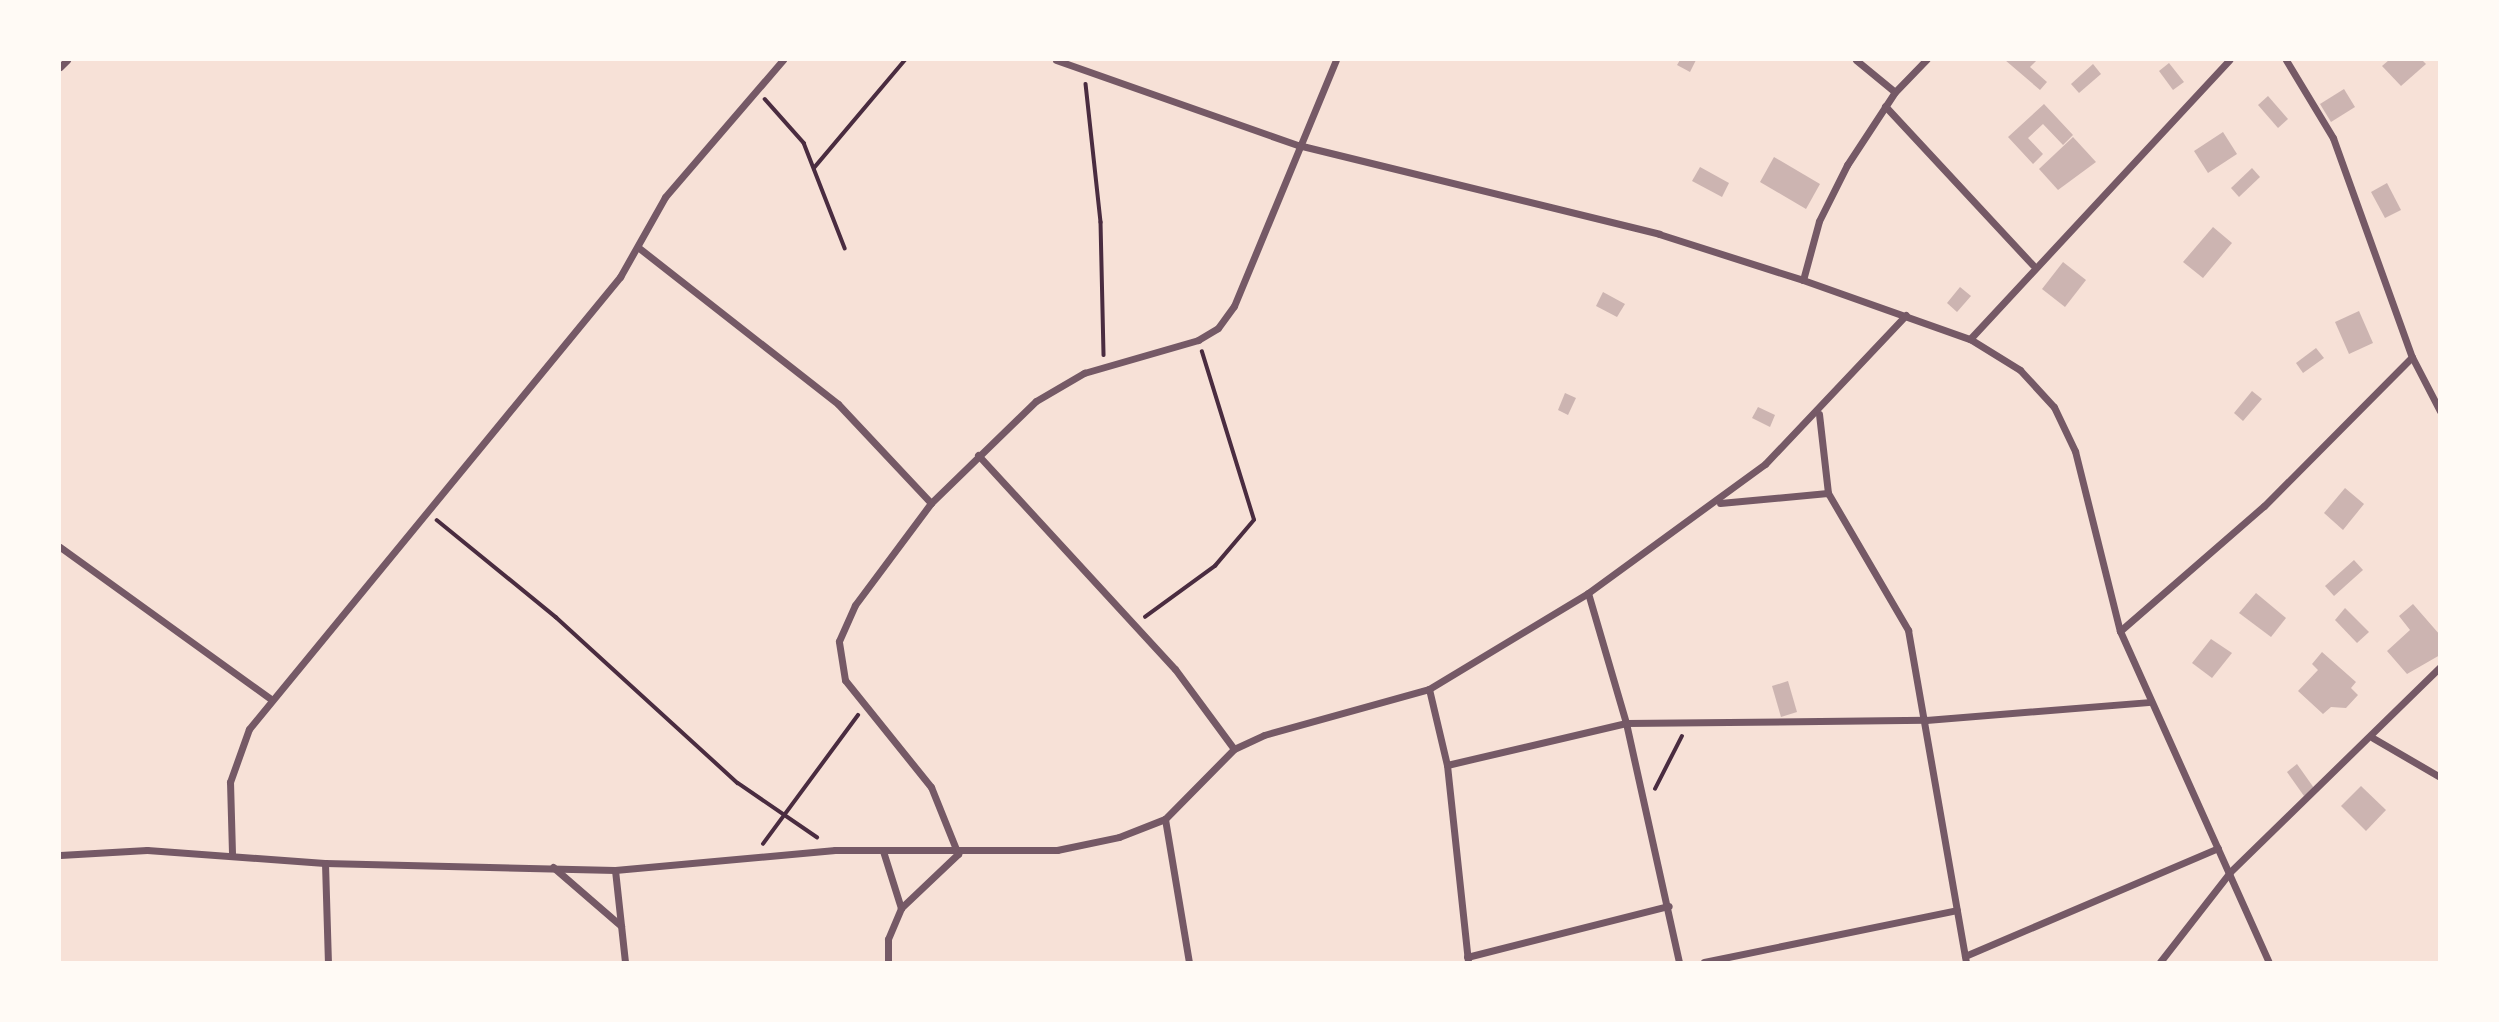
<!DOCTYPE html>
<html>
<head>
<meta charset="utf-8">
<style>
	body { margin:0 }
	#map { position:relative; width:2499px; height:1022px; overflow:hidden; background:#f7e1d7; font-family:"Fira Sans Condensed",sans-serif }
	div>[style] { position:absolute }
	.building>* { inset:0; background:#ccb4b1 }
	.path>* { height:3.5px; margin:-1.75px; padding:0 1.75px; transform-origin:1.75px; border-radius:1.75px; background:#4a2c40 }
	.minor>* { height:7px; margin:-3.5px; padding:0 3.5px; transform-origin:3.5px; border-radius:3.5px; background:#755966 }
	span { translate:-50% -50%; white-space:nowrap; text-align:center; line-height:1.15; -webkit-text-stroke:6px #fffaf5; paint-order:stroke }
	.frame { position:absolute; inset:0; border:61px solid #fffaf5; pointer-events:none }
</style>
</head>
<body>
<div id="map">
	<div class="building">
		<i style="clip-path:polygon(1680px 60px,1696px 60px,1690px 72px,1677px 65px)"></i>
		<i style="clip-path:polygon(2005px 60px,2037px 60px,2030px 67px,2047px 82px,2040px 90px)"></i>
		<i style="clip-path:polygon(2389px 60px,2422px 60px,2426px 64px,2401px 86px,2382px 66px)"></i>
		<i style="clip-path:polygon(2169px 63px,2184px 82px,2173px 90px,2159px 71px)"></i>
		<i style="clip-path:polygon(2093px 64px,2101px 74px,2079px 93px,2071px 84px)"></i>
		<i style="clip-path:polygon(2344px 89px,2355px 107px,2331px 122px,2320px 104px)"></i>
		<i style="clip-path:polygon(2268px 96px,2288px 119px,2278px 128px,2258px 105px)"></i>
		<i style="clip-path:polygon(2044px 104px,2073px 135px,2063px 145px,2043px 124px,2028px 138px,2043px 154px,2033px 164px,2008px 137px)"></i>
		<i style="clip-path:polygon(2223px 132px,2237px 154px,2208px 173px,2194px 151px)"></i>
		<i style="clip-path:polygon(2073px 137px,2096px 162px,2058px 190px,2039px 169px)"></i>
		<i style="clip-path:polygon(1774px 157px,1820px 184px,1806px 209px,1760px 182px)"></i>
		<i style="clip-path:polygon(1700px 167px,1729px 183px,1722px 197px,1692px 181px)"></i>
		<i style="clip-path:polygon(2252px 168px,2260px 177px,2239px 197px,2231px 188px)"></i>
		<i style="clip-path:polygon(2387px 183px,2401px 210px,2385px 218px,2371px 192px)"></i>
		<i style="clip-path:polygon(2213px 227px,2232px 243px,2203px 278px,2183px 262px)"></i>
		<i style="clip-path:polygon(2063px 262px,2086px 280px,2065px 307px,2042px 289px)"></i>
		<i style="clip-path:polygon(1960px 287px,1971px 296px,1957px 312px,1947px 303px)"></i>
		<i style="clip-path:polygon(1603px 292px,1625px 304px,1617px 317px,1596px 306px)"></i>
		<i style="clip-path:polygon(2359px 311px,2373px 343px,2349px 354px,2335px 322px)"></i>
		<i style="clip-path:polygon(2316px 348px,2324px 358px,2303px 373px,2296px 363px)"></i>
		<i style="clip-path:polygon(2252px 391px,2262px 399px,2243px 421px,2234px 413px)"></i>
		<i style="clip-path:polygon(1565px 393px,1576px 398px,1568px 415px,1558px 410px)"></i>
		<i style="clip-path:polygon(1758px 407px,1775px 415px,1770px 427px,1752px 418px)"></i>
		<i style="clip-path:polygon(2345px 488px,2364px 504px,2343px 530px,2324px 513px)"></i>
		<i style="clip-path:polygon(2354px 560px,2363px 570px,2334px 596px,2325px 586px)"></i>
		<i style="clip-path:polygon(2256px 593px,2286px 618px,2271px 637px,2239px 613px)"></i>
		<i style="clip-path:polygon(2413px 604px,2440px 635px,2440px 655px,2407px 674px,2387px 651px,2410px 630px,2399px 616px)"></i>
		<i style="clip-path:polygon(2345px 608px,2369px 632px,2357px 643px,2335px 620px)"></i>
		<i style="clip-path:polygon(2211px 639px,2232px 653px,2212px 678px,2192px 663px)"></i>
		<i style="clip-path:polygon(2322px 652px,2356px 682px,2351px 688px,2358px 695px,2346px 708px,2331px 707px,2323px 714px,2298px 691px,2318px 670px,2312px 664px)"></i>
		<i style="clip-path:polygon(1788px 681px,1797px 712px,1781px 717px,1772px 686px)"></i>
		<i style="clip-path:polygon(2297px 764px,2314px 788px,2304px 796px,2287px 772px)"></i>
		<i style="clip-path:polygon(2361px 786px,2386px 810px,2366px 831px,2341px 806px)"></i>
	</div>
	<div class="path">
		<i style="left:1086px;top:84px;width:139px;rotate:83.8deg"></i>
		<i style="left:1101px;top:222px;width:133px;rotate:88.7deg"></i>
		<i style="left:765px;top:99px;width:59px;rotate:48.4deg"></i>
		<i style="left:804px;top:143px;width:113px;rotate:68.7deg"></i>
		<i style="left:814px;top:168px;width:141px;rotate:-49.9deg"></i>
		<i style="left:437px;top:520px;width:154px;rotate:39.2deg"></i>
		<i style="left:556px;top:617px;width:246px;rotate:42.4deg"></i>
		<i style="left:738px;top:783px;width:96px;rotate:34.4deg"></i>
		<i style="left:1145px;top:617px;width:87px;rotate:-36.1deg"></i>
		<i style="left:1215px;top:566px;width:60px;rotate:-49.7deg"></i>
		<i style="left:1254px;top:520px;width:176px;rotate:-107.2deg"></i>
		<i style="left:1655px;top:789px;width:59px;rotate:-63deg"></i>
		<i style="left:763px;top:844px;width:160px;rotate:-53.6deg"></i>
	</div>
	<div class="minor">
		<i style="left:1056px;top:60px;width:256px;rotate:19.4deg"></i>
		<i style="left:1298px;top:145px;width:372px;rotate:13.8deg"></i>
		<i style="left:1659px;top:234px;width:151px;rotate:17.7deg"></i>
		<i style="left:1803px;top:280px;width:177px;rotate:19.5deg"></i>
		<i style="left:1970px;top:339px;width:59px;rotate:31.8deg"></i>
		<i style="left:2020px;top:370px;width:50px;rotate:47.4deg"></i>
		<i style="left:2054px;top:407px;width:49px;rotate:64.5deg"></i>
		<i style="left:2075px;top:451px;width:186px;rotate:76deg"></i>
		<i style="left:2120px;top:631px;width:363px;rotate:65.8deg"></i>
		<i style="left:1856px;top:60px;width:50px;rotate:39.4deg"></i>
		<i style="left:2286px;top:60px;width:91px;rotate:58.9deg"></i>
		<i style="left:2333px;top:138px;width:233px;rotate:70.2deg"></i>
		<i style="left:2412px;top:357px;width:61px;rotate:62.6deg"></i>
		<i style="left:60px;top:67px;width:10px;rotate:-45deg"></i>
		<i style="left:1885px;top:106px;width:217px;rotate:47.1deg"></i>
		<i style="left:639px;top:248px;width:253px;rotate:38.1deg"></i>
		<i style="left:838px;top:404px;width:136px;rotate:46.8deg"></i>
		<i style="left:1803px;top:280px;width:61px;rotate:-74.8deg"></i>
		<i style="left:1819px;top:221px;width:63px;rotate:-63.4deg"></i>
		<i style="left:1847px;top:165px;width:87px;rotate:-56.7deg"></i>
		<i style="left:1895px;top:92px;width:45px;rotate:-45.9deg"></i>
		<i style="left:1970px;top:339px;width:381px;rotate:-47.1deg"></i>
		<i style="left:1819px;top:414px;width:80px;rotate:83.5deg"></i>
		<i style="left:1828px;top:493px;width:159px;rotate:59.7deg"></i>
		<i style="left:1908px;top:630px;width:337px;rotate:80.1deg"></i>
		<i style="left:978px;top:455px;width:291px;rotate:47.4deg"></i>
		<i style="left:1175px;top:669px;width:99px;rotate:53.6deg"></i>
		<i style="left:1720px;top:503px;width:108px;rotate:-5.3deg"></i>
		<i style="left:60px;top:547px;width:261px;rotate:35.8deg"></i>
		<i style="left:1588px;top:593px;width:135px;rotate:73.7deg"></i>
		<i style="left:1626px;top:723px;width:245px;rotate:77.5deg"></i>
		<i style="left:2120px;top:631px;width:191px;rotate:-41deg"></i>
		<i style="left:2264px;top:506px;width:210px;rotate:-45.2deg"></i>
		<i style="left:1429px;top:689px;width:78px;rotate:76.7deg"></i>
		<i style="left:1447px;top:765px;width:198px;rotate:83.9deg"></i>
		<i style="left:2373px;top:738px;width:78px;rotate:30.2deg"></i>
		<i style="left:1447px;top:765px;width:184px;rotate:-13.2deg"></i>
		<i style="left:1626px;top:723px;width:300px;rotate:-0.6deg"></i>
		<i style="left:1926px;top:720px;width:223px;rotate:-4.6deg"></i>
		<i style="left:1165px;top:819px;width:145px;rotate:80.5deg"></i>
		<i style="left:883px;top:851px;width:60px;rotate:72.5deg"></i>
		<i style="left:232px;top:853px;width:71px;rotate:-91.6deg"></i>
		<i style="left:230px;top:782px;width:56px;rotate:-70.3deg"></i>
		<i style="left:249px;top:729px;width:585px;rotate:-50.62deg"></i>
		<i style="left:620px;top:277px;width:92px;rotate:-60.6deg"></i>
		<i style="left:665px;top:197px;width:181px;rotate:-49.3deg"></i>
		<i style="left:60px;top:855px;width:87px;rotate:-3.3deg"></i>
		<i style="left:147px;top:850px;width:178px;rotate:4.2deg"></i>
		<i style="left:325px;top:863px;width:290px;rotate:1.4deg"></i>
		<i style="left:615px;top:870px;width:221px;rotate:-5.2deg"></i>
		<i style="left:835px;top:850px;width:222px"></i>
		<i style="left:1057px;top:850px;width:63px;rotate:-11.8deg"></i>
		<i style="left:1119px;top:837px;width:49px;rotate:-21.4deg"></i>
		<i style="left:1165px;top:819px;width:98px;rotate:-45.4deg"></i>
		<i style="left:1234px;top:749px;width:33px;rotate:-25deg"></i>
		<i style="left:1264px;top:735px;width:171px;rotate:-15.6deg"></i>
		<i style="left:1429px;top:689px;width:186px;rotate:-31.1deg"></i>
		<i style="left:1588px;top:593px;width:219px;rotate:-36.1deg"></i>
		<i style="left:1765px;top:464px;width:205px;rotate:-46.6deg"></i>
		<i style="left:325px;top:863px;width:99px;rotate:88.3deg"></i>
		<i style="left:553px;top:867px;width:90px;rotate:40.9deg"></i>
		<i style="left:615px;top:870px;width:93px;rotate:83.8deg"></i>
		<i style="left:1965px;top:956px;width:275px;rotate:-23.1deg"></i>
		<i style="left:1467px;top:957px;width:208px;rotate:-14.2deg"></i>
		<i style="left:888px;top:962px;width:23px;rotate:-90deg"></i>
		<i style="left:888px;top:939px;width:34px;rotate:-67deg"></i>
		<i style="left:901px;top:908px;width:79px;rotate:-43.5deg"></i>
		<i style="left:958px;top:854px;width:72px;rotate:-111.9deg"></i>
		<i style="left:931px;top:787px;width:137px;rotate:-128.8deg"></i>
		<i style="left:845px;top:680px;width:39px;rotate:-99deg"></i>
		<i style="left:839px;top:641px;width:39px;rotate:-66deg"></i>
		<i style="left:855px;top:605px;width:127px;rotate:-53.3deg"></i>
		<i style="left:931px;top:503px;width:146px;rotate:-44.2deg"></i>
		<i style="left:1036px;top:401px;width:56px;rotate:-30.3deg"></i>
		<i style="left:1084px;top:373px;width:119px;rotate:-16.1deg"></i>
		<i style="left:1198px;top:340px;width:23px;rotate:-31deg"></i>
		<i style="left:1218px;top:328px;width:27px;rotate:-54deg"></i>
		<i style="left:1234px;top:306px;width:266px;rotate:-67.5deg"></i>
		<i style="left:1704px;top:962px;width:258px;rotate:-11.6deg"></i>
		<i style="left:2160px;top:962px;width:114px;rotate:-52.1deg"></i>
		<i style="left:2230px;top:872px;width:293px;rotate:-44.3deg"></i>
	</div>
	<div class="frame"></div>
</div>
</body>
</html>
